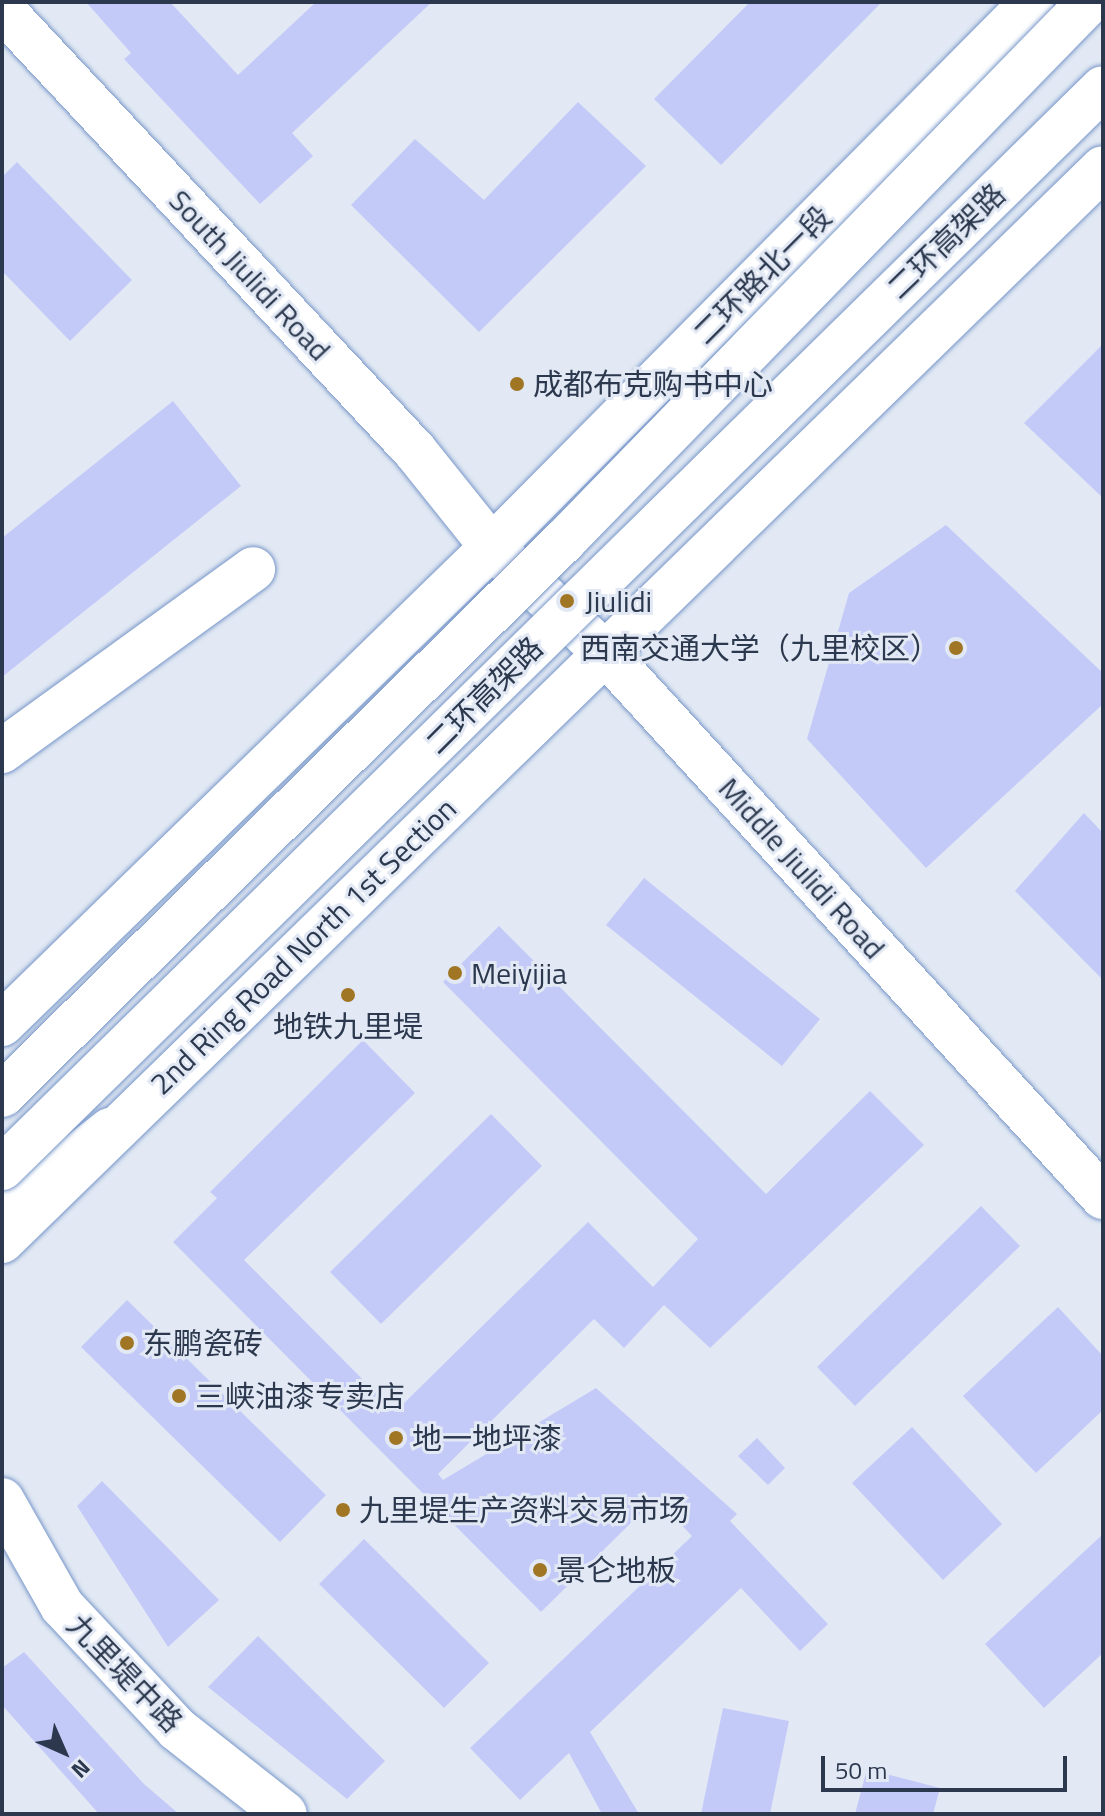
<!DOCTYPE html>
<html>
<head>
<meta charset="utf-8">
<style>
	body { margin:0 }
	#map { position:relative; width:1105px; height:1816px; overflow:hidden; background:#e2e9f4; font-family:"Titillium Web","Noto Sans SC",sans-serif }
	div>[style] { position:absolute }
	.building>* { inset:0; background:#c4caf8 }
	.roads { filter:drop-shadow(0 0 2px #7796c9) drop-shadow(0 0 2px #7796c9) }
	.minor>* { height:44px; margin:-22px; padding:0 22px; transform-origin:22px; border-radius:22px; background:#fff }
	.major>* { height:44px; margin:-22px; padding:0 22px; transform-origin:22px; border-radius:22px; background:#fff }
	.highway>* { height:44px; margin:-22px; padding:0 22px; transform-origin:22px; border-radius:22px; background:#fff }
	.bridges { filter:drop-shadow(0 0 2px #7796c9) drop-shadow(0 0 2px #7796c9) }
	.highway-bridge>* { height:44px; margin:-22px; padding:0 22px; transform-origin:22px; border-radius:22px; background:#fff }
	.dots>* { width:22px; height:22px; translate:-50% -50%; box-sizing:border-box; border:4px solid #e2e9f4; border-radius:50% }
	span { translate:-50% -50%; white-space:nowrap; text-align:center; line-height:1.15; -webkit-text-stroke:6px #e2e9f4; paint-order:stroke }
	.street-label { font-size:30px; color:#2b384e }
	.poi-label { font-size:30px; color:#2b384e }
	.left { translate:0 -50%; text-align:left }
	.right { translate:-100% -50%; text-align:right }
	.frame { position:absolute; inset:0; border:4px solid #2b384e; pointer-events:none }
	.north { position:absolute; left:24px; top:1712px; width:80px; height:80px; -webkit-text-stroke:6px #e2e9f4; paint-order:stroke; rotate:135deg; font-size:22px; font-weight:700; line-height:32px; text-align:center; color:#2b384e }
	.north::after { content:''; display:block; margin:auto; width:28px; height:36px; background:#2b384e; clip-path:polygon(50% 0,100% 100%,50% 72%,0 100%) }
	.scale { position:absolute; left:821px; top:1756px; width:246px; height:36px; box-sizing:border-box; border:4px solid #2b384e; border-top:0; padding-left:10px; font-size:24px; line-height:28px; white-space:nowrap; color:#2b384e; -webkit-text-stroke:6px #e2e9f4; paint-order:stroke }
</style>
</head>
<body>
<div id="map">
	<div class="building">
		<i style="clip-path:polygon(86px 2px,170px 2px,238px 75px,316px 2px,432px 2px,292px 133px,313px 156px,260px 204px,124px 59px,131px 53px)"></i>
		<i style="clip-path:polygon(750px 2px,882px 2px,721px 165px,654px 99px)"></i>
		<i style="clip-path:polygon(578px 102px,646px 166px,479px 332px,351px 205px,415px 139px,484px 200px)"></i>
		<i style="clip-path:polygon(17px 162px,132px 280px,70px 341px,2px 271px,2px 177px)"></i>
		<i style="clip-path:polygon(1103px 344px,1103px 498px,1024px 423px)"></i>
		<i style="clip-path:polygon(173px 401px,241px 486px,2px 677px,2px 538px)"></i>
		<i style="clip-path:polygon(946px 525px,1103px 673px,1103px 704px,926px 868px,807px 739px,849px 593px)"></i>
		<i style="clip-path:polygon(1084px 813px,1103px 833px,1103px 980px,1015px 891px)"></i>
		<i style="clip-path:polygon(644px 878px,820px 1019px,782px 1066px,606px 925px)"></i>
		<i style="clip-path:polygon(499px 926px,766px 1194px,870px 1091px,924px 1145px,710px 1348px,664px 1305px,624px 1348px,594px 1319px,438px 1474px,443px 1480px,596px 1388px,737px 1514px,730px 1521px,828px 1624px,800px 1651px,741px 1588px,590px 1732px,639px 1814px,602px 1814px,569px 1753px,520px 1800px,470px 1748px,692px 1536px,656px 1498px,541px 1612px,173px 1242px,217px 1198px,210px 1192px,363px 1040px,415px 1093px,244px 1260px,395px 1412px,588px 1222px,653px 1287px,698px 1239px,443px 982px)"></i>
		<i style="clip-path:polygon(491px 1114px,542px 1166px,381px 1324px,330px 1272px)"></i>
		<i style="clip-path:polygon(981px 1206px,1020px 1246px,855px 1406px,817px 1367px)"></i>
		<i style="clip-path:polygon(127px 1300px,326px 1495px,280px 1542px,81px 1347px)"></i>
		<i style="clip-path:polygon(1058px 1307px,1103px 1356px,1103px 1410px,1036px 1473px,963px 1396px)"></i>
		<i style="clip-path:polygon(912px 1427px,1002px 1524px,943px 1580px,852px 1483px)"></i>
		<i style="clip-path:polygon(757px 1438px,785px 1468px,768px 1485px,738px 1456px)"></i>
		<i style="clip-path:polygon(102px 1481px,219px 1600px,168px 1647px,77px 1506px)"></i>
		<i style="clip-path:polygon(1103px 1534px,1103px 1653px,1044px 1708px,985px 1644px)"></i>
		<i style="clip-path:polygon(364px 1539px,489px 1663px,444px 1708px,319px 1584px)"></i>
		<i style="clip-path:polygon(258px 1636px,385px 1761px,347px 1799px,208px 1687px)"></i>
		<i style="clip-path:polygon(24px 1652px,144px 1784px,179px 1814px,99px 1814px,2px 1705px,2px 1668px)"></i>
		<i style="clip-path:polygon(723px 1708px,789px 1721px,770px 1814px,701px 1814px)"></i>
		<i style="clip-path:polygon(867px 1769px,940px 1788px,933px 1814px,855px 1814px)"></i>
	</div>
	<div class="roads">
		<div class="minor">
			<i style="left:2px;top:9px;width:605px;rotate:46.94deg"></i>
			<i style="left:415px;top:451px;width:123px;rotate:51.3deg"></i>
			<i style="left:492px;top:547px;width:158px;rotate:43.2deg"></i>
			<i style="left:607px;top:655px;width:735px;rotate:47.54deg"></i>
			<i style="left:2px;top:751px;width:310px;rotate:-35.9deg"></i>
			<i style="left:2px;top:1500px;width:122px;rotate:60.5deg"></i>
			<i style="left:62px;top:1606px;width:168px;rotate:46.9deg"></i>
			<i style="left:177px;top:1729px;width:137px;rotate:38.2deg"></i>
		</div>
		<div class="major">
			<i style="left:2px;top:1024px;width:684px;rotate:-44.23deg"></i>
			<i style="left:492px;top:547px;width:767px;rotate:-45.26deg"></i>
			<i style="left:2px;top:1241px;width:1537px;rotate:-44.26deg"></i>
		</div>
		<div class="highway">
			<i style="left:2px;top:1214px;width:137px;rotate:-37.9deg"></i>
		</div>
	</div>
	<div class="bridges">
		<div class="highway-bridge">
			<i style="left:2px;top:1095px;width:789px;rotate:-44.59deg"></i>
			<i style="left:564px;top:541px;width:752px;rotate:-45.75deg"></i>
			<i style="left:2px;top:1168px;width:1542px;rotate:-44.45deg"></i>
		</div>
	</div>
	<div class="dots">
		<i style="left:517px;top:384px;background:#a07625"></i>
		<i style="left:567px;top:601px;background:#a07625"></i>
		<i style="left:956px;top:648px;background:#a07625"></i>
		<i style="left:455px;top:973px;background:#a07625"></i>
		<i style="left:348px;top:995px;background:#a07625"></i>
		<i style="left:127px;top:1343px;background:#a07625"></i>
		<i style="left:179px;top:1396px;background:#a07625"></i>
		<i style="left:396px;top:1438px;background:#a07625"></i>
		<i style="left:343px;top:1510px;background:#a07625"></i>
		<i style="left:540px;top:1570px;background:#a07625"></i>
	</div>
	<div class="street-label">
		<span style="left:946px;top:241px;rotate:-44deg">二环高架路</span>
		<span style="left:250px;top:275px;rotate:47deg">South Jiulidi Road</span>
		<span style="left:762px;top:275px;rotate:-45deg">二环路北一段</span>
		<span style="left:484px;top:695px;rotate:-45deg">二环高架路</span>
		<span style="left:802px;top:868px;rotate:48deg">Middle Jiulidi Road</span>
		<span style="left:303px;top:946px;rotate:-44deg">2nd Ring Road North 1st Section</span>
		<span style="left:125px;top:1673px;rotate:46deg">九里堤中路</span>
	</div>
	<div class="poi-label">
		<span class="left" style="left:533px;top:384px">成都布克购书中心</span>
		<span class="left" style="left:585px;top:601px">Jiulidi</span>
		<span class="right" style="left:940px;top:648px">西南交通大学（九里校区）</span>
		<span class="left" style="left:471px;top:973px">Meiyijia</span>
		<span style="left:348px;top:1026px">地铁九里堤</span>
		<span class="left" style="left:143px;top:1343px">东鹏瓷砖</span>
		<span class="left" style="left:195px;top:1396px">三峡油漆专卖店</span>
		<span class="left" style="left:412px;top:1438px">地一地坪漆</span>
		<span class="left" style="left:359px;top:1510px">九里堤生产资料交易市场</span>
		<span class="left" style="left:556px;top:1570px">景仑地板</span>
	</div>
	<div class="frame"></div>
	<div class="north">N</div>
	<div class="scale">50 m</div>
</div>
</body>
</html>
